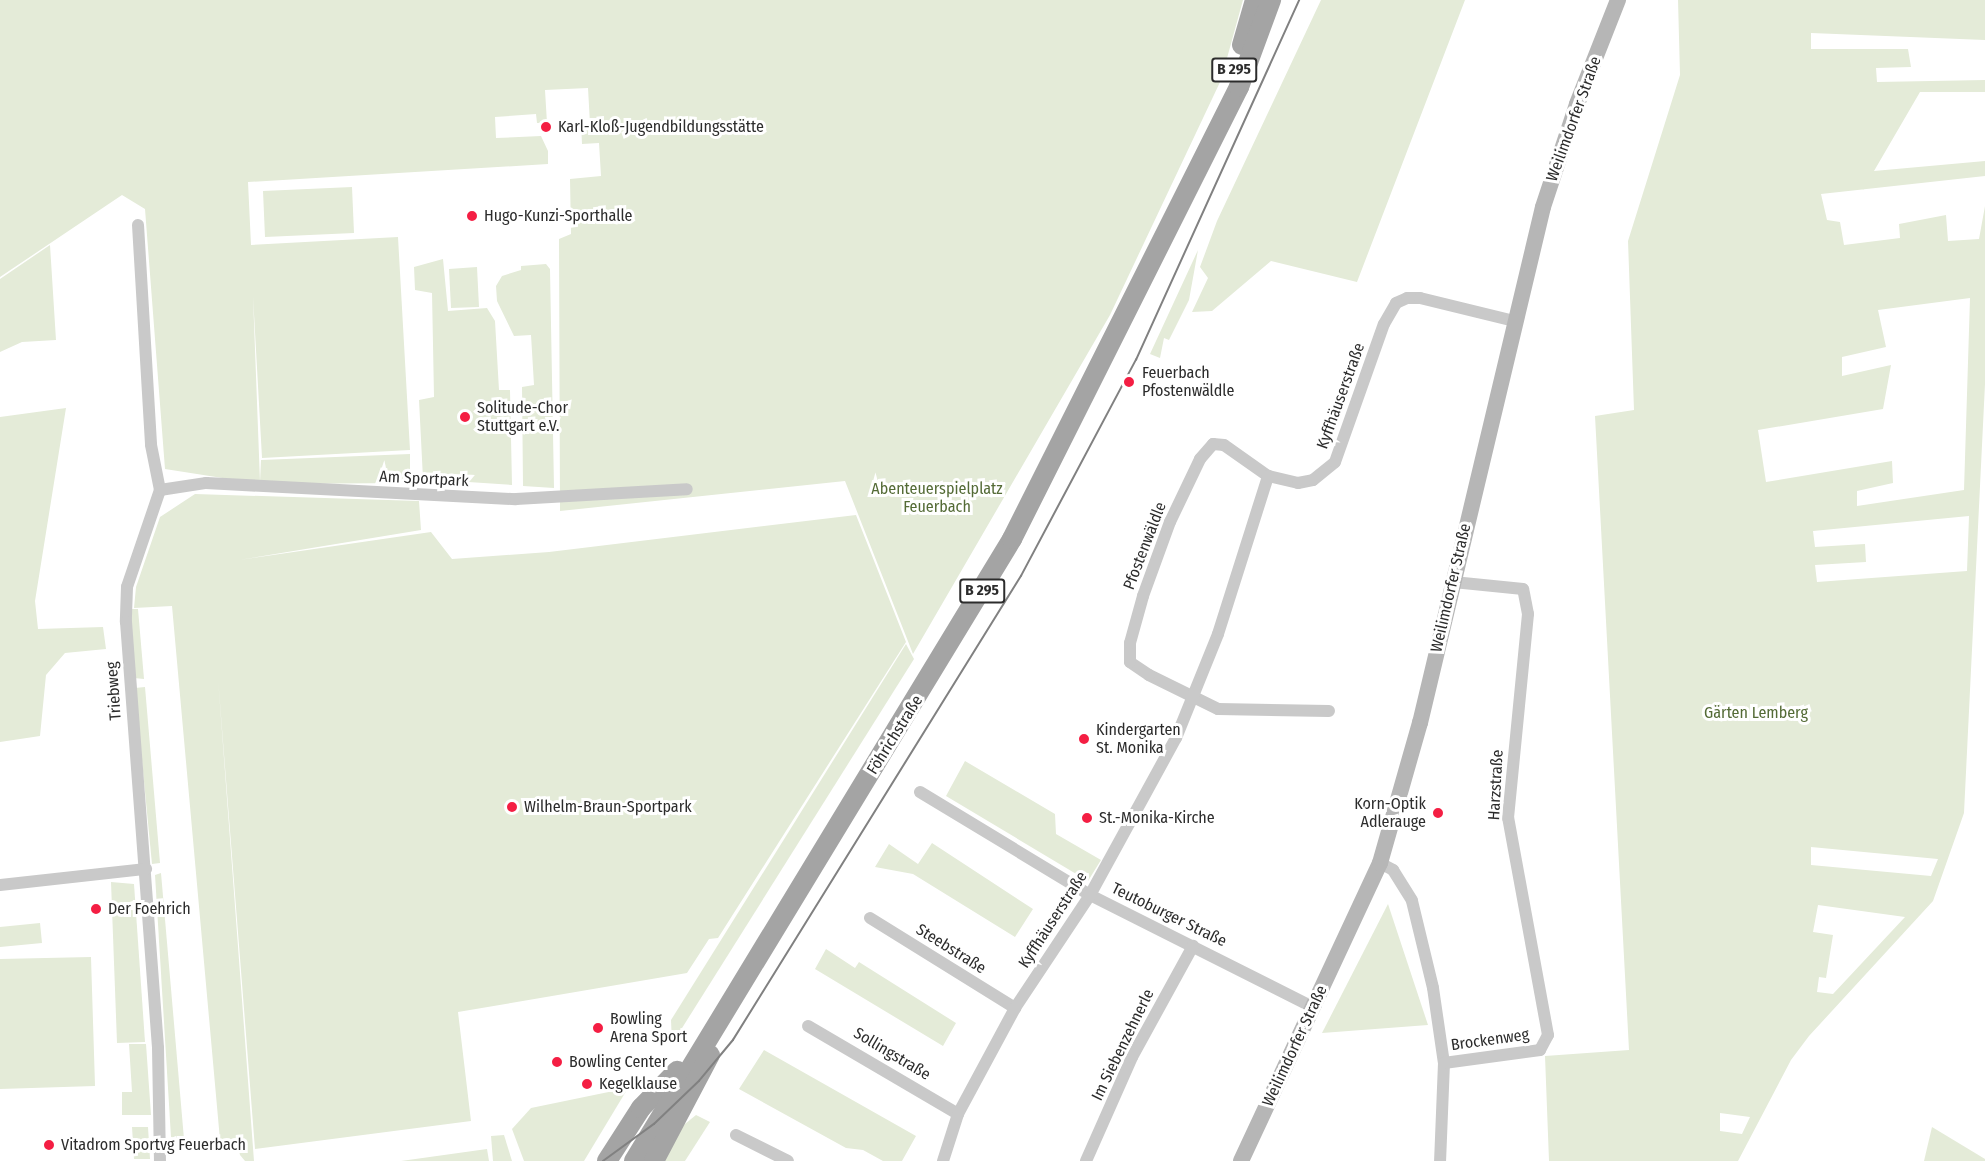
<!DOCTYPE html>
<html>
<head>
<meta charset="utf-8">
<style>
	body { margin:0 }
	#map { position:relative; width:1985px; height:1161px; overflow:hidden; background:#fff; font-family:"Fira Sans Condensed",sans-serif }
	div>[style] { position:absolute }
	.green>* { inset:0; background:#e4ebd8 }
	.street>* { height:12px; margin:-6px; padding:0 6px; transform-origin:6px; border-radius:6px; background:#c9c9c9 }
	.secondary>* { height:16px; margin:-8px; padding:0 8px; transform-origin:8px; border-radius:8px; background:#b6b6b6 }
	.primary>* { height:20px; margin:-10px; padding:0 10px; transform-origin:10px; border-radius:10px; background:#a4a4a4 }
	.tram>* { height:1.5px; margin:-0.75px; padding:0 0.75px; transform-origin:0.75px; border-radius:0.75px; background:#818181 }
	.dots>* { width:16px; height:16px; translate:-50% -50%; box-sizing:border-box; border:3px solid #fff; border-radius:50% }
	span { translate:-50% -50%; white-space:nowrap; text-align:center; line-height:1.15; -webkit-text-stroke:6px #fff; paint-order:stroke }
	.shield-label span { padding:2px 4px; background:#fff; border:2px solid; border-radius:4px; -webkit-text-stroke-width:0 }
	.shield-label { font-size:15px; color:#2c2c2c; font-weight:700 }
	.street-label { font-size:16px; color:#2c2c2c }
	.poi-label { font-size:16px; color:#2c2c2c }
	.left { translate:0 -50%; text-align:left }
	.right { translate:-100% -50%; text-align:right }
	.park-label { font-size:16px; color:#546b36 }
</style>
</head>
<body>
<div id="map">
	<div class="green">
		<i style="clip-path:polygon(0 0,1243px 0,1221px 80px,1110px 315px,913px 654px,845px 481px,560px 511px,559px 239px,571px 234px,570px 179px,601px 176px,599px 143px,582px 144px,581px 124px,590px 124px,588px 88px,545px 90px,547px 123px,537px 123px,536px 114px,495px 117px,496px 138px,541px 136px,548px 151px,548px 164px,248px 182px,251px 245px,398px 237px,410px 450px,262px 458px,253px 296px,260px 482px,261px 460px,410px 454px,410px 483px,260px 484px,165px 469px,145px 209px,122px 195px,0 277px)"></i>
		<i style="clip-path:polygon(1321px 0,1465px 0,1357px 282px,1271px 261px,1212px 311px,1192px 312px,1208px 278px,1200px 267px,1217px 221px)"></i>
		<i style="clip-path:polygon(evenodd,1678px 0,1985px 0,1985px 40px,1811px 33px,1811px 49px,1908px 49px,1911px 67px,1876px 68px,1877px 82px,1985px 80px,1985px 92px,1920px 92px,1874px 171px,1985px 161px,1985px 176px,1821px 194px,1827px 220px,1840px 222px,1844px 245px,1900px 238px,1899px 224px,1946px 215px,1948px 241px,1979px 239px,1985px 206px,1985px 384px,1964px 813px,1933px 901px,1809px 1036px,1791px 1060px,1738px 1161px,1549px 1161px,1545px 1056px,1629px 1050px,1595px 416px,1634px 410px,1628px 241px,1680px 75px,1678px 0,1970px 298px,1964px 490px,1857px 506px,1857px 491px,1893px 483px,1892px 461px,1766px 482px,1758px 430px,1883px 409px,1891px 365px,1842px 376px,1842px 357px,1886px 347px,1878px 310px,1970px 298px,1678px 0,1969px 516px,1967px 571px,1817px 582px,1815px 565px,1866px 562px,1865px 544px,1815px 547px,1813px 531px,1969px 516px,1678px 0,1811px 847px,1938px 859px,1931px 876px,1811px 865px,1811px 847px,1678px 0,1818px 905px,1905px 917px,1833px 994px,1817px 992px,1819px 977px,1826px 978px,1833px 935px,1813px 932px,1818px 905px,1678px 0,1720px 1113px,1750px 1117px,1742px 1134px,1720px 1131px,1720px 1113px)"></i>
		<i style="clip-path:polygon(352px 187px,354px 233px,265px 237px,263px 191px)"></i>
		<i style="clip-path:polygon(50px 245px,56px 340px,22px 342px,0 352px,0 279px)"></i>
		<i style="clip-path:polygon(1198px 250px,1189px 300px,1169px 340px,1164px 338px,1160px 358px,1150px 354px)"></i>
		<i style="clip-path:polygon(443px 259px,448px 311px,487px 308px,495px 321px,499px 390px,510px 390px,512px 485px,423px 479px,419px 400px,434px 397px,432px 293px,415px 290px,414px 267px)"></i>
		<i style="clip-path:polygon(546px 264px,550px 269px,554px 488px,523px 486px,522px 387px,534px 385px,531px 335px,514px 336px,497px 301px,496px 286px,502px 276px,521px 270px,521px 266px)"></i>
		<i style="clip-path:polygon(477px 267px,479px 307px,451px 308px,449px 269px)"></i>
		<i style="clip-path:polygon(66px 408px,35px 601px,38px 629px,103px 627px,106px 649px,65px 653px,46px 675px,40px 736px,0 742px,0 417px)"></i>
		<i style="clip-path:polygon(195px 494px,419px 501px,421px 530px,239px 560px,431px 532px,452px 559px,549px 552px,856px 515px,906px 642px,718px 938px,709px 939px,687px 973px,458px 1012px,471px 1121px,255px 1149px,218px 678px,254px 1161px,245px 1161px,240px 1155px,237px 1142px,220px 1140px,172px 606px,134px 608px,136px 587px,160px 517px)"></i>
		<i style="clip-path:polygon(130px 609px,138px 609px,144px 679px,134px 678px)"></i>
		<i style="clip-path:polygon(906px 644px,914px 659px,672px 1044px,671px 1020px)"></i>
		<i style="clip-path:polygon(145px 687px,160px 863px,152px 864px,135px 688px)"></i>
		<i style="clip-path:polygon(965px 761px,1055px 814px,1056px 834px,1101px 860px,1088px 881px,946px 796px)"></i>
		<i style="clip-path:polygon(932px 843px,1033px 909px,1015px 937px,913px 874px,875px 867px,889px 844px,918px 864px)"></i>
		<i style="clip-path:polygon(161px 873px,184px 1139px,171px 1137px,155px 875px)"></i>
		<i style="clip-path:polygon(111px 882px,134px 884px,145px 1042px,117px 1043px)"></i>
		<i style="clip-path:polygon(1388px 904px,1428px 1025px,1322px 1033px)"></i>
		<i style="clip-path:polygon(40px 923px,42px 943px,0 947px,0 927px)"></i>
		<i style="clip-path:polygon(826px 949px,855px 968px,859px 962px,956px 1023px,943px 1046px,815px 969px)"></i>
		<i style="clip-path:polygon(91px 957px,95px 1086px,0 1089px,0 959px)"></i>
		<i style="clip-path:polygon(129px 1044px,146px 1044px,151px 1115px,122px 1115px,122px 1092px,132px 1092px)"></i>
		<i style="clip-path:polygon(764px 1050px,916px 1136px,902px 1161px,883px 1161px,863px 1150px,846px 1148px,739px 1089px)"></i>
		<i style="clip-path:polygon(628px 1088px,584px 1161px,524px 1161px,512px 1129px,531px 1108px)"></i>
		<i style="clip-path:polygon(696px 1115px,710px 1122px,685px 1161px,662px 1161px,680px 1128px)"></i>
		<i style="clip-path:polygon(132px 1127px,148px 1127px,150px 1159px,134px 1159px)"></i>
		<i style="clip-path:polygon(1932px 1127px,1985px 1159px,1985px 1161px,1924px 1161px)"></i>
		<i style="clip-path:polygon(504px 1135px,512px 1161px,493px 1161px,491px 1136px)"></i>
		<i style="clip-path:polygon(487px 1149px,489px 1161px,401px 1161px)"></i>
	</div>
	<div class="street">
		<i style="left:138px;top:225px;width:220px;rotate:86.6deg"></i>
		<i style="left:151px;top:445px;width:46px;rotate:78.7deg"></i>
		<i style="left:160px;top:490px;width:102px;rotate:108.8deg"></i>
		<i style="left:127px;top:587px;width:35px;rotate:92deg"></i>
		<i style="left:126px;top:622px;width:427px;rotate:85.7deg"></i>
		<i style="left:158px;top:1048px;width:113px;rotate:89deg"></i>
		<i style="left:160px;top:490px;width:47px;rotate:-8.7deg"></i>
		<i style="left:206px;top:483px;width:310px;rotate:3deg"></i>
		<i style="left:516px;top:499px;width:171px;rotate:-3.3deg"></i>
		<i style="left:1329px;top:711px;width:111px;rotate:-179deg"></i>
		<i style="left:1218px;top:709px;width:77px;rotate:-153.8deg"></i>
		<i style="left:1149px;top:675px;width:23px;rotate:-146deg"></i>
		<i style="left:1130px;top:662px;width:19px;rotate:-90deg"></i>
		<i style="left:1130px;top:643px;width:49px;rotate:-74.5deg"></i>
		<i style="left:1143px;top:596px;width:79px;rotate:-70deg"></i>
		<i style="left:1170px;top:522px;width:70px;rotate:-64.5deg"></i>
		<i style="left:1200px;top:459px;width:20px;rotate:-49deg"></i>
		<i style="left:1213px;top:444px;width:11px;rotate:5deg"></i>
		<i style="left:1224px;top:445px;width:54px;rotate:35.2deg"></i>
		<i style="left:1268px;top:476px;width:31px;rotate:13deg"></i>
		<i style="left:1298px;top:483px;width:15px;rotate:-11deg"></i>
		<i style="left:1313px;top:480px;width:28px;rotate:-39deg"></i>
		<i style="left:1335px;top:462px;width:146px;rotate:-70.5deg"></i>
		<i style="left:1384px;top:324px;width:24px;rotate:-60deg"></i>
		<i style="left:1396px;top:303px;width:12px;rotate:-24deg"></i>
		<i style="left:1407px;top:298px;width:13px"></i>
		<i style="left:1420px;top:298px;width:97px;rotate:13.7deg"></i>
		<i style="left:920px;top:792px;width:199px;rotate:31.2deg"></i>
		<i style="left:1090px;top:895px;width:250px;rotate:26.7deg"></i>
		<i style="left:1380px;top:863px;width:15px;rotate:28deg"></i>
		<i style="left:1393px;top:870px;width:36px;rotate:58deg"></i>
		<i style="left:1412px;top:901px;width:89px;rotate:76.4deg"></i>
		<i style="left:1433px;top:988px;width:76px;rotate:81.7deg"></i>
		<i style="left:1444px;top:1063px;width:98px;rotate:92.3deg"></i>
		<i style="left:0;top:885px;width:147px;rotate:-6.3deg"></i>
		<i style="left:870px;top:918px;width:171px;rotate:31.8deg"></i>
		<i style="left:808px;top:1026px;width:174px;rotate:30.4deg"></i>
		<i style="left:1444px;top:1063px;width:97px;rotate:-7.7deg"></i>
		<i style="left:1540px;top:1050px;width:17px;rotate:-62deg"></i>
		<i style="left:1548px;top:1035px;width:221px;rotate:-100.4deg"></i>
		<i style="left:1508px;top:818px;width:205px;rotate:-84.4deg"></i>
		<i style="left:1528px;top:614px;width:25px;rotate:-101deg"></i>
		<i style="left:1523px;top:589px;width:70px;rotate:-174.3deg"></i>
		<i style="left:736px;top:1135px;width:58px;rotate:26.6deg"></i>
		<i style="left:943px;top:1161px;width:49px;rotate:-72.3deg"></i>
		<i style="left:958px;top:1114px;width:120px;rotate:-61.7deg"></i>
		<i style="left:1015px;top:1008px;width:136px;rotate:-56.4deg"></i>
		<i style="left:1090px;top:895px;width:179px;rotate:-61.3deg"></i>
		<i style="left:1176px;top:738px;width:112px;rotate:-68deg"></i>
		<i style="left:1218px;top:634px;width:166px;rotate:-72.4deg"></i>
		<i style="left:1086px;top:1161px;width:114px;rotate:-66.1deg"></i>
		<i style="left:1132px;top:1057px;width:127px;rotate:-61.2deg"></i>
	</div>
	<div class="secondary">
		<i style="left:1241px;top:1161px;width:329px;rotate:-65deg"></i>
		<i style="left:1380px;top:863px;width:146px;rotate:-74.1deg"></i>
		<i style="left:1420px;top:723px;width:530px;rotate:-76.59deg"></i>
		<i style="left:1543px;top:207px;width:108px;rotate:-71.7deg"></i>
		<i style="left:1577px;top:104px;width:112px;rotate:-68.5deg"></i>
	</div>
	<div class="primary">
		<i style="left:1242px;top:45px;width:47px;rotate:-73.9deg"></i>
		<i style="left:607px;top:1161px;width:63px;rotate:-57.3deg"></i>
		<i style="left:641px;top:1108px;width:52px;rotate:-45.8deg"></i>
		<i style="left:634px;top:1161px;width:728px;rotate:-58.71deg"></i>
		<i style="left:1012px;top:539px;width:506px;rotate:-63.33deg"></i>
		<i style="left:1239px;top:87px;width:93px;rotate:-69.8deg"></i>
		<i style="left:654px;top:1161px;width:120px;rotate:-62.2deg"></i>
	</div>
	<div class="tram">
		<i style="left:603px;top:1161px;width:63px;rotate:-36deg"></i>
		<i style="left:654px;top:1124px;width:62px;rotate:-43.7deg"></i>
		<i style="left:699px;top:1081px;width:53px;rotate:-50.3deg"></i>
		<i style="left:733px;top:1040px;width:546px;rotate:-58.17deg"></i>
		<i style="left:1021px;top:576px;width:245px;rotate:-62deg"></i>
		<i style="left:1136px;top:360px;width:395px;rotate:-65.6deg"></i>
	</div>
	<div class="dots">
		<i style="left:546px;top:127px;background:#f41e43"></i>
		<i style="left:472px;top:216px;background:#f41e43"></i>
		<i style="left:1129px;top:382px;background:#f41e43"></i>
		<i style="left:465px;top:417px;background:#f41e43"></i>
		<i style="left:1084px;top:739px;background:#f41e43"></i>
		<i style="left:512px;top:807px;background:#f41e43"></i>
		<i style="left:1438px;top:813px;background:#f41e43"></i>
		<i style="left:1087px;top:818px;background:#f41e43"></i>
		<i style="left:96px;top:909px;background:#f41e43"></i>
		<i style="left:598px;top:1028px;background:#f41e43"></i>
		<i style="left:557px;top:1062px;background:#f41e43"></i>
		<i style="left:587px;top:1084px;background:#f41e43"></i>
		<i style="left:49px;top:1145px;background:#f41e43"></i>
	</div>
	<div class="shield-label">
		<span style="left:1234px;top:70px">B 295</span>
		<span style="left:982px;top:591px">B 295</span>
	</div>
	<div class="street-label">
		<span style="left:1574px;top:119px;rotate:-70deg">Weilimdorfer Straße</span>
		<span style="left:1341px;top:396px;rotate:-70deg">Kyffhäuserstraße</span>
		<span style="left:424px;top:479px;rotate:3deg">Am Sportpark</span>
		<span style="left:1145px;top:546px;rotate:-69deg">Pfostenwäldle</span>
		<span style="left:1451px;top:588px;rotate:-77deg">Weilimdorfer Straße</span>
		<span style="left:114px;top:691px;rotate:-94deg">Triebweg</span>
		<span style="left:895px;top:735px;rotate:-58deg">Föhrichstraße</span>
		<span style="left:1496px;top:785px;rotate:-87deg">Harzstraße</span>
		<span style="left:1169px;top:915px;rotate:26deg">Teutoburger Straße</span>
		<span style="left:1053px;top:920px;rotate:-57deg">Kyffhäuserstraße</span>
		<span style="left:951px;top:949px;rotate:32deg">Steebstraße</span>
		<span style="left:1490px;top:1040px;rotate:-8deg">Brockenweg</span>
		<span style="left:1123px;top:1045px;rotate:-64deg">Im Siebenzehnerle</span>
		<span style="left:1295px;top:1046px;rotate:-65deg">Weilimdorfer Straße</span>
		<span style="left:892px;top:1054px;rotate:31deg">Sollingstraße</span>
	</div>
	<div class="poi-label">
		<span class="left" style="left:558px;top:127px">Karl-Kloß-Jugendbildungsstätte</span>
		<span class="left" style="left:484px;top:216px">Hugo-Kunzi-Sporthalle</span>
		<span class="left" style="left:1142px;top:382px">Feuerbach<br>Pfostenwäldle</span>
		<span class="left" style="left:477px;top:417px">Solitude-Chor<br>Stuttgart e.V.</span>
		<span class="left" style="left:1096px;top:739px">Kindergarten<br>St. Monika</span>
		<span class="right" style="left:1426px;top:813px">Korn-Optik<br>Adlerauge</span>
		<span class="left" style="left:524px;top:807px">Wilhelm-Braun-Sportpark</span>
		<span class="left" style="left:1099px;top:818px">St.-Monika-Kirche</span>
		<span class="left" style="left:108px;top:909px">Der Foehrich</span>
		<span class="left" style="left:610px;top:1028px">Bowling<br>Arena Sport</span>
		<span class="left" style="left:569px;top:1062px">Bowling Center</span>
		<span class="left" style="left:599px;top:1084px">Kegelklause</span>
		<span class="left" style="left:61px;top:1145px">Vitadrom Sportvg Feuerbach</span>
	</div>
	<div class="park-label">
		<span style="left:937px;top:498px">Abenteuerspielplatz<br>Feuerbach</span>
		<span style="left:1756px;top:713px">Gärten Lemberg</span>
	</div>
</div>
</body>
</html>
